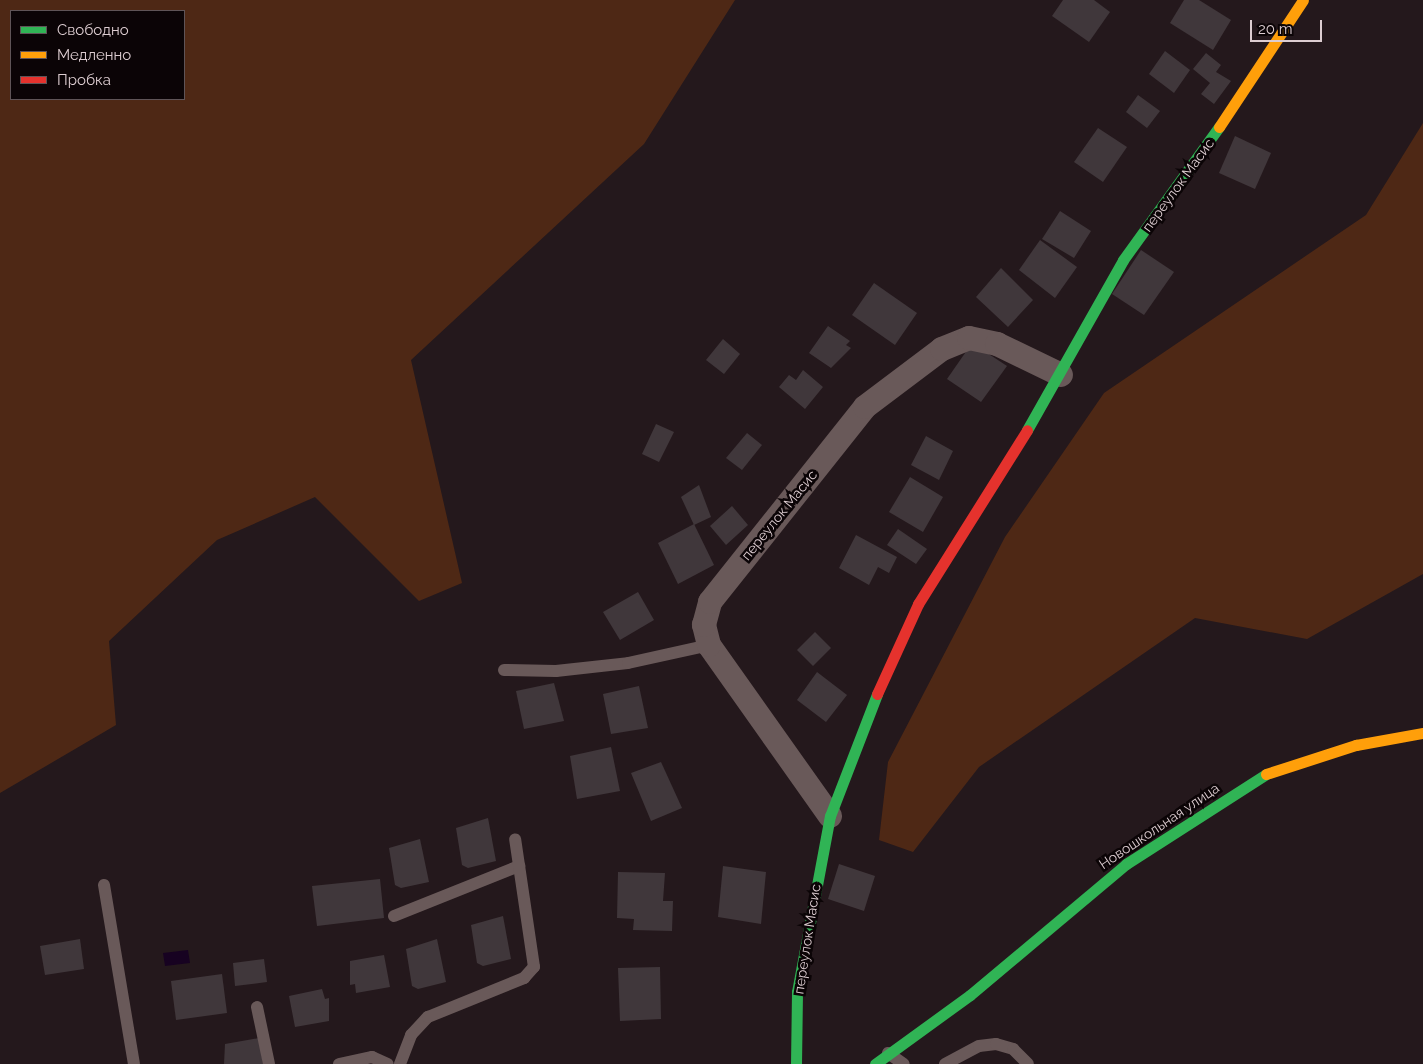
<!DOCTYPE html>
<html>
<head>
<meta charset="utf-8">
<style>
	body { margin:0 }
	#map { position:relative; width:1423px; height:1064px; overflow:hidden; background:#24181c; font-family:Raleway,sans-serif }
	div>[style] { position:absolute }
	.green>* { inset:0; background:#4e2815 }
	.water>* { inset:0; background:#170221 }
	.building>* { inset:0; background:#40373b }
	.lane>* { height:12px; margin:-6px; padding:0 6px; transform-origin:6px; border-radius:6px; background:#695959 }
	.street>* { height:24px; margin:-12px; padding:0 12px; transform-origin:12px; border-radius:12px; background:#695959 }
	.fast>* { height:11px; margin:-5.5px; padding:0 5.5px; transform-origin:5.5px; border-radius:5.5px; background:#30b455 }
	.slow>* { height:11px; margin:-5.5px; padding:0 5.5px; transform-origin:5.5px; border-radius:5.5px; background:#ff9f0a }
	.jam>* { height:11px; margin:-5.5px; padding:0 5.5px; transform-origin:5.5px; border-radius:5.5px; background:#e5322d }
	span { translate:-50% -50%; white-space:nowrap; text-align:center; line-height:1.15; -webkit-text-stroke:5px #0b0406; paint-order:stroke }
	.street-label { font-size:14px; color:#ddcdd1 }
	.legend { position:absolute; left:10px; top:10px; width:175px; height:90px; box-sizing:border-box; background:#0b0406; border:1px solid #5f5457; margin:0; padding:6px 9px; list-style:none; font-size:15px; color:#ddcdd1 }
	.legend li { display:flex; align-items:center; gap:10px; height:25px }
	.legend b { width:25px; border:1px solid #5f5457 }
	.scale { position:absolute; left:1250px; top:20px; width:72px; height:22px; box-sizing:border-box; border:2px solid #ddcdd1; border-top:0; padding-left:6px; font-size:15px; line-height:18px; white-space:nowrap; color:#ddcdd1; -webkit-text-stroke:4px #0b0406; paint-order:stroke }
</style>
</head>
<body>
<div id="map">
	<div class="green">
		<i style="clip-path:polygon(evenodd,0 0,735px 0,644px 144px,411px 360px,462px 583px,419px 601px,315px 497px,217px 540px,109px 641px,116px 725px,0 793px,0 0,184px 11px,184px 99px,11px 99px,11px 11px,184px 11px)"></i>
		<i style="clip-path:polygon(1423px 123px,1423px 574px,1307px 639px,1195px 618px,979px 767px,913px 852px,879px 840px,888px 762px,1005px 537px,1104px 393px,1366px 215px)"></i>
	</div>
	<div class="water">
		<i style="clip-path:polygon(188px 950px,190px 963px,165px 966px,163px 953px)"></i>
	</div>
	<div class="building">
		<i style="clip-path:polygon(1063px 0,1094px 0,1110px 12px,1089px 42px,1052px 16px)"></i>
		<i style="clip-path:polygon(1184px 0,1199px 0,1231px 20px,1213px 50px,1170px 23px)"></i>
		<i style="clip-path:polygon(1165px 51px,1190px 70px,1174px 93px,1149px 74px)"></i>
		<i style="clip-path:polygon(1206px 53px,1221px 65px,1216px 72px,1231px 81px,1214px 104px,1201px 94px,1210px 83px,1193px 69px)"></i>
		<i style="clip-path:polygon(1138px 95px,1160px 111px,1147px 128px,1126px 112px)"></i>
		<i style="clip-path:polygon(1098px 128px,1127px 147px,1103px 182px,1074px 162px)"></i>
		<i style="clip-path:polygon(1235px 136px,1271px 153px,1255px 189px,1219px 173px)"></i>
		<i style="clip-path:polygon(1060px 211px,1091px 231px,1074px 258px,1042px 239px)"></i>
		<i style="clip-path:polygon(1040px 240px,1077px 267px,1055px 298px,1019px 270px)"></i>
		<i style="clip-path:polygon(1141px 250px,1174px 272px,1144px 315px,1112px 294px)"></i>
		<i style="clip-path:polygon(1001px 268px,1033px 300px,1008px 327px,976px 297px)"></i>
		<i style="clip-path:polygon(874px 283px,917px 313px,895px 345px,852px 315px)"></i>
		<i style="clip-path:polygon(828px 326px,850px 341px,846px 345px,851px 348px,831px 368px,809px 353px)"></i>
		<i style="clip-path:polygon(723px 339px,740px 354px,724px 374px,706px 360px)"></i>
		<i style="clip-path:polygon(972px 343px,1007px 366px,981px 402px,947px 379px)"></i>
		<i style="clip-path:polygon(803px 370px,823px 387px,805px 409px,779px 387px,789px 375px,796px 380px)"></i>
		<i style="clip-path:polygon(656px 424px,674px 432px,659px 462px,642px 454px)"></i>
		<i style="clip-path:polygon(747px 433px,762px 445px,742px 470px,726px 458px)"></i>
		<i style="clip-path:polygon(926px 436px,953px 451px,939px 480px,911px 465px)"></i>
		<i style="clip-path:polygon(910px 477px,943px 497px,923px 532px,889px 512px)"></i>
		<i style="clip-path:polygon(699px 485px,711px 517px,694px 525px,681px 497px)"></i>
		<i style="clip-path:polygon(732px 506px,748px 525px,726px 545px,710px 526px)"></i>
		<i style="clip-path:polygon(694px 524px,714px 565px,678px 584px,658px 543px)"></i>
		<i style="clip-path:polygon(898px 529px,927px 549px,916px 564px,887px 545px)"></i>
		<i style="clip-path:polygon(856px 535px,897px 557px,889px 573px,878px 567px,869px 585px,839px 568px)"></i>
		<i style="clip-path:polygon(638px 592px,654px 620px,620px 640px,603px 612px)"></i>
		<i style="clip-path:polygon(815px 632px,831px 648px,813px 666px,797px 650px)"></i>
		<i style="clip-path:polygon(817px 672px,847px 695px,826px 722px,797px 700px)"></i>
		<i style="clip-path:polygon(554px 683px,564px 721px,524px 729px,516px 691px)"></i>
		<i style="clip-path:polygon(639px 686px,648px 728px,611px 734px,603px 694px)"></i>
		<i style="clip-path:polygon(611px 747px,620px 791px,577px 799px,570px 756px)"></i>
		<i style="clip-path:polygon(661px 762px,682px 808px,651px 821px,631px 773px)"></i>
		<i style="clip-path:polygon(488px 818px,496px 861px,468px 868px,462px 865px,456px 828px)"></i>
		<i style="clip-path:polygon(420px 839px,429px 882px,401px 888px,395px 885px,389px 848px)"></i>
		<i style="clip-path:polygon(839px 864px,875px 876px,864px 911px,828px 899px)"></i>
		<i style="clip-path:polygon(723px 866px,766px 872px,761px 924px,718px 917px)"></i>
		<i style="clip-path:polygon(618px 872px,665px 873px,663px 901px,673px 901px,672px 931px,633px 930px,634px 919px,617px 918px)"></i>
		<i style="clip-path:polygon(380px 879px,384px 918px,317px 926px,312px 886px)"></i>
		<i style="clip-path:polygon(503px 916px,511px 959px,483px 966px,477px 963px,471px 925px)"></i>
		<i style="clip-path:polygon(80px 939px,84px 969px,45px 975px,40px 946px)"></i>
		<i style="clip-path:polygon(437px 939px,446px 982px,418px 989px,412px 986px,406px 949px)"></i>
		<i style="clip-path:polygon(384px 955px,390px 987px,356px 993px,355px 984px,350px 985px,350px 961px)"></i>
		<i style="clip-path:polygon(264px 959px,267px 982px,235px 986px,233px 963px)"></i>
		<i style="clip-path:polygon(660px 967px,661px 1019px,620px 1021px,618px 968px)"></i>
		<i style="clip-path:polygon(222px 974px,227px 1013px,176px 1020px,171px 981px)"></i>
		<i style="clip-path:polygon(322px 989px,325px 999px,329px 998px,329px 1021px,295px 1027px,289px 996px)"></i>
		<i style="clip-path:polygon(259px 1038px,263px 1064px,224px 1064px,225px 1044px)"></i>
	</div>
	<div class="lane">
		<i style="left:504px;top:670px;width:52px;rotate:1.1deg"></i>
		<i style="left:556px;top:671px;width:72px;rotate:-6.3deg"></i>
		<i style="left:628px;top:663px;width:83px;rotate:-12.5deg"></i>
		<i style="left:104px;top:885px;width:181px;rotate:80.5deg"></i>
		<i style="left:394px;top:916px;width:135px;rotate:-21.8deg"></i>
		<i style="left:257px;top:1007px;width:58px;rotate:78.1deg"></i>
		<i style="left:888px;top:1053px;width:19px;rotate:35deg"></i>
		<i style="left:339px;top:1064px;width:34px;rotate:-12deg"></i>
		<i style="left:372px;top:1057px;width:17px;rotate:24deg"></i>
		<i style="left:400px;top:1064px;width:31px;rotate:-69deg"></i>
		<i style="left:411px;top:1035px;width:25px;rotate:-47deg"></i>
		<i style="left:428px;top:1017px;width:104px;rotate:-22.1deg"></i>
		<i style="left:524px;top:978px;width:15px;rotate:-48deg"></i>
		<i style="left:534px;top:967px;width:129px;rotate:-98.4deg"></i>
		<i style="left:945px;top:1064px;width:38px;rotate:-28deg"></i>
		<i style="left:979px;top:1046px;width:17px;rotate:-7deg"></i>
		<i style="left:996px;top:1044px;width:18px;rotate:16deg"></i>
		<i style="left:1013px;top:1049px;width:21px;rotate:45deg"></i>
	</div>
	<div class="street">
		<i style="left:830px;top:816px;width:209px;rotate:-125.3deg"></i>
		<i style="left:709px;top:645px;width:21px;rotate:-104deg"></i>
		<i style="left:704px;top:625px;width:24px;rotate:-75deg"></i>
		<i style="left:710px;top:602px;width:249px;rotate:-51.5deg"></i>
		<i style="left:865px;top:407px;width:96px;rotate:-37deg"></i>
		<i style="left:942px;top:349px;width:29px;rotate:-22deg"></i>
		<i style="left:969px;top:338px;width:29px;rotate:12deg"></i>
		<i style="left:997px;top:344px;width:71px;rotate:25.8deg"></i>
	</div>
	<div class="fast">
		<i style="left:1027px;top:430px;width:195px;rotate:-60.5deg"></i>
		<i style="left:1123px;top:260px;width:164px;rotate:-54.2deg"></i>
		<i style="left:796px;top:1064px;width:72px;rotate:-89.2deg"></i>
		<i style="left:797px;top:992px;width:179px;rotate:-79.4deg"></i>
		<i style="left:830px;top:816px;width:131px;rotate:-68.9deg"></i>
		<i style="left:875px;top:1064px;width:117px;rotate:-36deg"></i>
		<i style="left:970px;top:995px;width:204px;rotate:-40deg"></i>
		<i style="left:1126px;top:864px;width:166px;rotate:-32.7deg"></i>
	</div>
	<div class="slow">
		<i style="left:1219px;top:127px;width:152px;rotate:-56.5deg"></i>
		<i style="left:1266px;top:774px;width:95px;rotate:-17.9deg"></i>
		<i style="left:1356px;top:745px;width:68px;rotate:-10.2deg"></i>
	</div>
	<div class="jam">
		<i style="left:877px;top:694px;width:99px;rotate:-65.5deg"></i>
		<i style="left:918px;top:604px;width:205px;rotate:-57.9deg"></i>
	</div>
	<div class="street-label">
		<span style="left:1178px;top:185px;rotate:-54deg">переулок Масис</span>
		<span style="left:779px;top:515px;rotate:-51deg">переулок Масис</span>
		<span style="left:1159px;top:826px;rotate:-34deg">Новошкольная улица</span>
		<span style="left:807px;top:939px;rotate:-81deg">переулок Масис</span>
	</div>
	<ul class="legend">
	<li><b style="height:6px;background:#30b455"></b>Свободно</li>
	<li><b style="height:6px;background:#ff9f0a"></b>Медленно</li>
	<li><b style="height:6px;background:#e5322d"></b>Пробка</li>
	</ul>
	<div class="scale">20 m</div>
</div>
</body>
</html>
